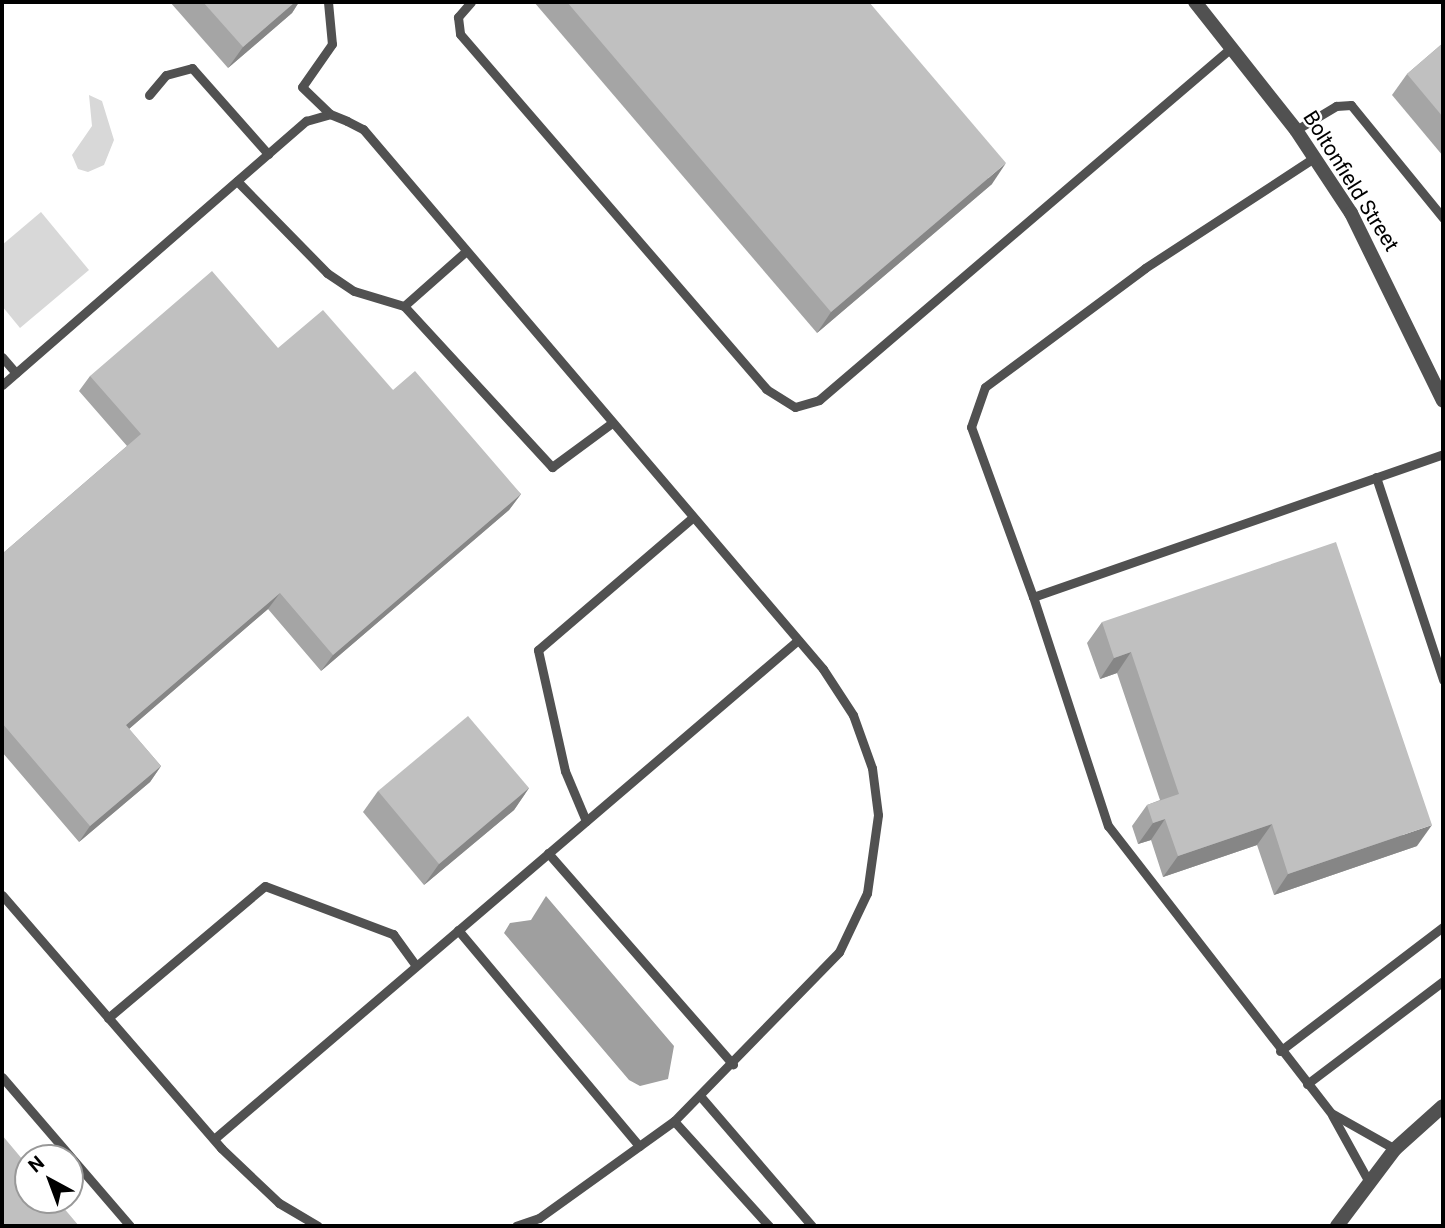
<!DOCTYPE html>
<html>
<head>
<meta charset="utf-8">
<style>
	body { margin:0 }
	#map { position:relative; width:1445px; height:1228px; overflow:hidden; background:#fff; font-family:Roboto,sans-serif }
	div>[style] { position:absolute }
	.green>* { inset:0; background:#d8d8d8 }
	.water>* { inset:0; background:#9f9f9f }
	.lane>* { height:9px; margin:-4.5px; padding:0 4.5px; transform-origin:4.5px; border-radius:4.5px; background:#515151 }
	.street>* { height:14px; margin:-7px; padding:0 7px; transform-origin:7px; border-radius:7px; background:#515151 }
	.wall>* { inset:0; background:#a5a5a5 }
	.shaded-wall>* { inset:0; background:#868686 }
	.building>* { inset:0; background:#c0c0c0 }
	span { translate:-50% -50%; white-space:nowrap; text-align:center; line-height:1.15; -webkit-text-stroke:5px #fff; paint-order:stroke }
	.street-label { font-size:21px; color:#000 }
	.frame { position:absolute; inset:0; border:4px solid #000; pointer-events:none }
	.north { position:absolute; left:14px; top:1144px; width:70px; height:70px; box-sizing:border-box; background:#fff; border:2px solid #999; border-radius:50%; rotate:319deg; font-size:19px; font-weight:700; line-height:28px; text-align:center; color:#000 }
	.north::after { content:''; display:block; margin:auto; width:24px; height:32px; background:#000; clip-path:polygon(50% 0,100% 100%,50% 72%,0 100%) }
</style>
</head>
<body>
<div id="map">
	<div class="green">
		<i style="clip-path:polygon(89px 95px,102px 101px,114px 140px,104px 165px,88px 172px,78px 169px,72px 155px,92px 126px)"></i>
		<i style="clip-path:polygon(41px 212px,89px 270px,20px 328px,2px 306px,2px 245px)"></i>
	</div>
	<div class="water">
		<i style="clip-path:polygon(546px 896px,674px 1046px,668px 1079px,640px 1086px,629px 1080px,504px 933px,510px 923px,531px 920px)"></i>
	</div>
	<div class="lane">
		<i style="left:328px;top:2px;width:42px;rotate:84.6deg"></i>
		<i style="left:332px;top:44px;width:52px;rotate:124.9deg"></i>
		<i style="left:302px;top:87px;width:39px;rotate:44deg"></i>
		<i style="left:471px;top:2px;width:20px;rotate:131deg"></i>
		<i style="left:458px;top:17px;width:17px;rotate:83deg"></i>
		<i style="left:460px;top:34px;width:469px;rotate:49.2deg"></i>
		<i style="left:766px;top:389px;width:34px;rotate:32deg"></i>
		<i style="left:795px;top:407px;width:25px;rotate:-16deg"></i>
		<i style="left:819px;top:400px;width:543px;rotate:-40.52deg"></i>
		<i style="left:149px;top:95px;width:26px;rotate:-50deg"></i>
		<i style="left:166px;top:75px;width:27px;rotate:-15deg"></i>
		<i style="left:192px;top:68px;width:115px;rotate:48.5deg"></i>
		<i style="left:1296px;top:130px;width:47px;rotate:-31deg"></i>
		<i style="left:1336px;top:106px;width:15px;rotate:-4deg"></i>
		<i style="left:1351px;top:105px;width:146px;rotate:50.8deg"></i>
		<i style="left:237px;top:181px;width:129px;rotate:45.6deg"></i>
		<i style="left:327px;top:273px;width:32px;rotate:34deg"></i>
		<i style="left:354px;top:291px;width:52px;rotate:16.7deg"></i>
		<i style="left:404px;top:306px;width:219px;rotate:47.4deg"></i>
		<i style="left:552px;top:467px;width:74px;rotate:-36.3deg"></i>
		<i style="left:404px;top:306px;width:81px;rotate:-41.5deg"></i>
		<i style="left:2px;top:357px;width:21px;rotate:49deg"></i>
		<i style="left:2px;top:385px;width:403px;rotate:-41deg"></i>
		<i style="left:306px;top:121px;width:25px;rotate:-16deg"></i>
		<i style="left:330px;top:114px;width:18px;rotate:22deg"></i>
		<i style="left:347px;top:121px;width:18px;rotate:27deg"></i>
		<i style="left:363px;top:129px;width:709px;rotate:49.57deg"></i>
		<i style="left:823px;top:669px;width:55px;rotate:56.9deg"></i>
		<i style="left:853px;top:715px;width:56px;rotate:70.3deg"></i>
		<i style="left:872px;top:768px;width:47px;rotate:82.7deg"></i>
		<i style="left:878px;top:815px;width:79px;rotate:98deg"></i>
		<i style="left:867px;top:893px;width:65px;rotate:115.4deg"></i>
		<i style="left:839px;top:952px;width:236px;rotate:134.3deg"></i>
		<i style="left:674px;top:1121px;width:166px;rotate:144.3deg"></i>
		<i style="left:539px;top:1218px;width:24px;rotate:161deg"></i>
		<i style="left:1376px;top:477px;width:214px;rotate:71.7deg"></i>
		<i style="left:1033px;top:597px;width:181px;rotate:-110deg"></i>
		<i style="left:971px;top:427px;width:42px;rotate:-70.7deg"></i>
		<i style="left:985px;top:387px;width:199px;rotate:-36.6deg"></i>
		<i style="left:1145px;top:268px;width:203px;rotate:-33.1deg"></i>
		<i style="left:586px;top:821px;width:54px;rotate:-112.8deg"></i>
		<i style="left:565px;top:771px;width:124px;rotate:-102.6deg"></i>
		<i style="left:538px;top:650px;width:204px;rotate:-40.6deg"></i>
		<i style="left:548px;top:853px;width:281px;rotate:48.8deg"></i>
		<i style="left:2px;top:895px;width:335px;rotate:49.1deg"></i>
		<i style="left:221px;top:1148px;width:80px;rotate:43.5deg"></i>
		<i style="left:279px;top:1203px;width:45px;rotate:30.5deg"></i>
		<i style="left:458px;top:930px;width:282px;rotate:50deg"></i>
		<i style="left:108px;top:1018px;width:205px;rotate:-40.1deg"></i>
		<i style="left:265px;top:886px;width:137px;rotate:20.6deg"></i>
		<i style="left:393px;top:934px;width:39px;rotate:54deg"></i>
		<i style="left:1280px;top:1051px;width:205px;rotate:-37.3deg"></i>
		<i style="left:2px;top:1077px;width:196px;rotate:49.3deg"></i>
		<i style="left:1307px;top:1084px;width:171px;rotate:-37.1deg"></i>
		<i style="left:701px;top:1097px;width:170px;rotate:49.3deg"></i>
		<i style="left:1332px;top:1115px;width:77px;rotate:61.1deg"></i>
		<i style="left:674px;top:1121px;width:142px;rotate:47.9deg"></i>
		<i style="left:214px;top:1139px;width:768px;rotate:-40.51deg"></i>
		<i style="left:1395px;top:1149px;width:73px;rotate:-150.6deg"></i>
		<i style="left:1331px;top:1113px;width:363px;rotate:-127.8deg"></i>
		<i style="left:1108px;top:826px;width:241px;rotate:-108.1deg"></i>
		<i style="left:1033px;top:597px;width:434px;rotate:-19.2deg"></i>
	</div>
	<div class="street">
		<i style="left:1195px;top:2px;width:163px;rotate:51.7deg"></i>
		<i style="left:1296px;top:130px;width:100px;rotate:56.5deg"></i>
		<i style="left:1351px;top:213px;width:209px;rotate:63.9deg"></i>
		<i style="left:1337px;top:1226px;width:96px;rotate:-53deg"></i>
		<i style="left:1395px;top:1149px;width:64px;rotate:-41.9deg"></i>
	</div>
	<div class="wall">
		<i style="clip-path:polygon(170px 2px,299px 2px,292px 13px,228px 68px)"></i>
		<i style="clip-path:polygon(534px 2px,869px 2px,992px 184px,817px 333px)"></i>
		<i style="clip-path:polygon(1443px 43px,1443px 156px,1392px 95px,1407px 74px)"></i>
		<i style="clip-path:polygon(278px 348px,393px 390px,521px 494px,509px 510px,321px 671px,268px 609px,129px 729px,161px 766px,150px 782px,79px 842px,2px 752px,2px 554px,127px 446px,79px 391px,90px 376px)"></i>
		<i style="clip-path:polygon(1102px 622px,1417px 846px,1274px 895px,1257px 845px,1163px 877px,1151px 840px,1138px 844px,1132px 826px,1147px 805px,1160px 800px,1117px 673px,1100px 679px,1087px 643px)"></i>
		<i style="clip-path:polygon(529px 788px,514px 810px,424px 885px,363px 812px,378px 791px)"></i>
	</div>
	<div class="shaded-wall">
		<i style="clip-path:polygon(295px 2px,299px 2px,292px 13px,228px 68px,243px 47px)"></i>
		<i style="clip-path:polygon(1006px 163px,992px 184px,817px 333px,831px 312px)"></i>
		<i style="clip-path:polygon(521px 494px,509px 510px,321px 671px,333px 655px)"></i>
		<i style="clip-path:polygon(280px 593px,268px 609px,115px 741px,126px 725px)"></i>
		<i style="clip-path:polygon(1131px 652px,1117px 673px,1100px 679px,1114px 658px)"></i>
		<i style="clip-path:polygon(161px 766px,150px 782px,79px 842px,90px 826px)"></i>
		<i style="clip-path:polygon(529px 788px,514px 810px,424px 885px,439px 864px)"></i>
		<i style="clip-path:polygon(1165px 819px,1151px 840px,1138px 844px,1153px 823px)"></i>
		<i style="clip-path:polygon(1272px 824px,1257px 845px,1163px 877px,1178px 856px)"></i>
		<i style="clip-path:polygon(1432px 825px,1417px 846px,1274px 895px,1288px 874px)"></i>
	</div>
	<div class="building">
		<i style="clip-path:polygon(203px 2px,295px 2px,243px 47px)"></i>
		<i style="clip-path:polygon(567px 2px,869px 2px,1006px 163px,831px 312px)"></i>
		<i style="clip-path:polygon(1443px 43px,1443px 117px,1407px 74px)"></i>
		<i style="clip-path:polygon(212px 271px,278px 348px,323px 310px,393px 390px,415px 371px,521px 494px,333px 655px,280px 593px,126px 725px,161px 766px,90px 826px,2px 723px,2px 554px,141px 434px,90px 376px)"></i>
		<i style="clip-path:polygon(1336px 542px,1432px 825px,1288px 874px,1272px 824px,1178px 856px,1165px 819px,1153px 823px,1147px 805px,1179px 794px,1131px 652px,1114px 658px,1102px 622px)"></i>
		<i style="clip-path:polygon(468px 716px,529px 788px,439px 864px,378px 791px)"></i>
		<i style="clip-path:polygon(2px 1135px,28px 1166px,28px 1200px,57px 1200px,79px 1226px,2px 1226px)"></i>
	</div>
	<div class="street-label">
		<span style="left:1351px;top:181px;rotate:58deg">Boltonfield Street</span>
	</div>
	<div class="frame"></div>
	<div class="north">N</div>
</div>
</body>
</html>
